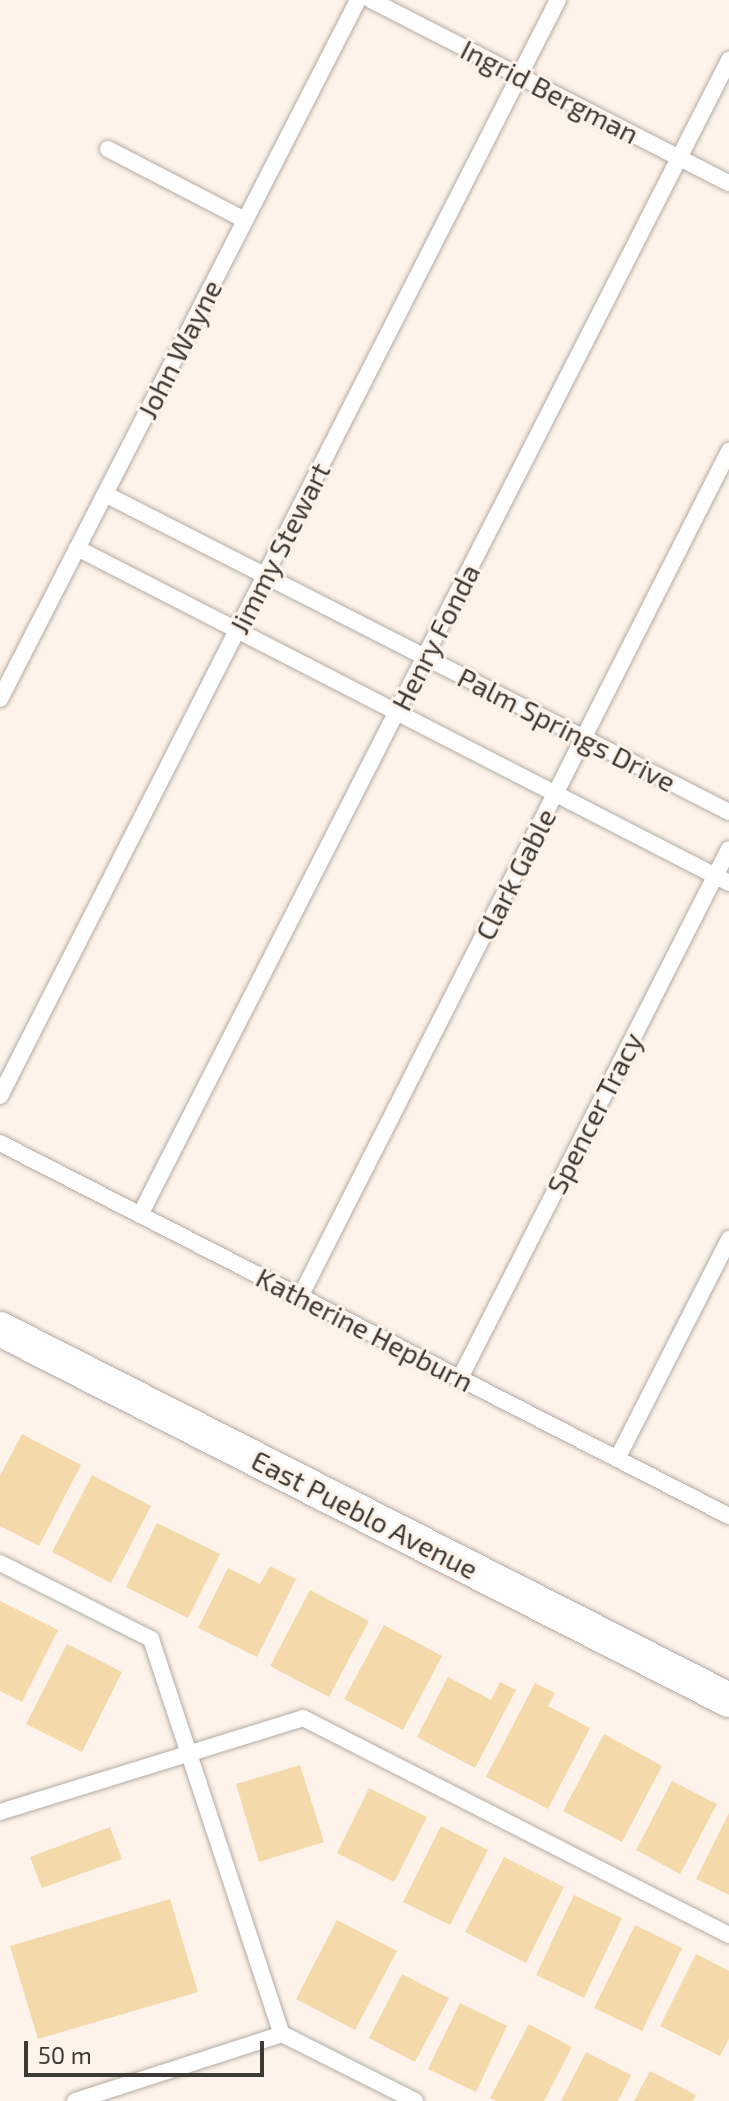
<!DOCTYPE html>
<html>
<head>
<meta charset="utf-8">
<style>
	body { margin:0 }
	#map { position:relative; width:729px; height:2101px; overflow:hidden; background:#fdf3ea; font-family:"Exo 2",sans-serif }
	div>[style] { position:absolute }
	.building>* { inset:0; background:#f4daaa }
	.roads { filter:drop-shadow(0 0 2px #b4aba3) drop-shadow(0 0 2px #b4aba3) }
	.service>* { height:16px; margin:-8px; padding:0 8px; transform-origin:8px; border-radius:8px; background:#fff }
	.minor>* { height:34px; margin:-17px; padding:0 17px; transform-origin:17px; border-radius:17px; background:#fff }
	span { translate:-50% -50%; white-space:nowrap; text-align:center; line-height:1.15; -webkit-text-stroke:6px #fdf3ea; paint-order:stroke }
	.street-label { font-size:28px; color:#3d3935 }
	.scale { position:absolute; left:24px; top:2041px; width:240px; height:36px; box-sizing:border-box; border:4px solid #3d3935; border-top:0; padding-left:10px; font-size:24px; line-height:28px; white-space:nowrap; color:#3d3935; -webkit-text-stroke:6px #fdf3ea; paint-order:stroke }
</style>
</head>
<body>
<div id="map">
	<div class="building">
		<i style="clip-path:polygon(22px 1434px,81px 1465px,39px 1546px,0 1526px,0 1476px)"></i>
		<i style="clip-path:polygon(92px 1475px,151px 1506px,111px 1583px,52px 1552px)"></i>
		<i style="clip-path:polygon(157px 1523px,220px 1554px,188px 1618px,126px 1587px)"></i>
		<i style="clip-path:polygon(270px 1566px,296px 1579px,257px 1657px,198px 1628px,228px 1568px,260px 1584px)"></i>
		<i style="clip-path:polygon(310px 1590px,369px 1621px,329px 1697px,270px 1666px)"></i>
		<i style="clip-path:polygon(0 1601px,58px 1630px,22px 1702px,0 1691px)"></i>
		<i style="clip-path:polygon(384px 1625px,442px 1656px,403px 1730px,344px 1699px)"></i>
		<i style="clip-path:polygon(67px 1644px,122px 1672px,82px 1752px,26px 1724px)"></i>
		<i style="clip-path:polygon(448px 1677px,491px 1700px,500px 1682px,516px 1690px,475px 1768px,417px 1737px)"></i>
		<i style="clip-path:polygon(535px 1683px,555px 1693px,548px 1706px,590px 1728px,548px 1809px,486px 1777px)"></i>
		<i style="clip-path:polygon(604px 1734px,662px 1766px,622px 1842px,563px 1811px)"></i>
		<i style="clip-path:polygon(300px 1765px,324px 1842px,259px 1862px,236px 1784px)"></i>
		<i style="clip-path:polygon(672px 1781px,717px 1804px,680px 1874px,636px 1850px)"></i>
		<i style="clip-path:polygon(369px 1788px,427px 1817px,394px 1882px,337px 1853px)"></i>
		<i style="clip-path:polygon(729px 1813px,729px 1895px,696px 1879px)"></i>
		<i style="clip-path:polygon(441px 1826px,488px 1850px,450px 1925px,403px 1902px)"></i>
		<i style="clip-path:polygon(110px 1827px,122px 1859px,42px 1888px,30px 1857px)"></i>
		<i style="clip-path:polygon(504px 1857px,564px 1887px,526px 1963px,465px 1932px)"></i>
		<i style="clip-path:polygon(574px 1895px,622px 1918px,584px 1998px,536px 1975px)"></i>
		<i style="clip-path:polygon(170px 1899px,198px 1992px,38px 2039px,10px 1946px)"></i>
		<i style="clip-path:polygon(337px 1920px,397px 1951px,355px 2030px,296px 1999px)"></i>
		<i style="clip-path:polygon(635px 1925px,682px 1948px,642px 2031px,594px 2008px)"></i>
		<i style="clip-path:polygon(696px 1954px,729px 1971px,729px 2039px,720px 2056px,660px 2026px)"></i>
		<i style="clip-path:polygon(402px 1974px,449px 1998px,415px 2062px,369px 2038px)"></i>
		<i style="clip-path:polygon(460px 2003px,507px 2026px,476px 2092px,428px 2069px)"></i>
		<i style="clip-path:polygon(529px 2024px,572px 2047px,544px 2101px,496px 2101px,490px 2098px)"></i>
		<i style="clip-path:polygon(586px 2052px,631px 2075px,618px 2101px,561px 2101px)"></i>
		<i style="clip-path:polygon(650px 2071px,696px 2095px,693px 2101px,634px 2101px)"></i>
	</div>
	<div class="roads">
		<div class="service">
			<i style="left:371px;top:0;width:402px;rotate:27.1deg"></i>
			<i style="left:108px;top:149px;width:154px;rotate:27.4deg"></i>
			<i style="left:105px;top:494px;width:700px;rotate:27deg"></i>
			<i style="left:77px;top:548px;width:733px;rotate:27.19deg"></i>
			<i style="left:0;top:699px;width:785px;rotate:-62.88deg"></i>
			<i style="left:0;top:1096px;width:1230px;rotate:-63.02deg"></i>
			<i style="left:0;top:1143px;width:819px;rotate:27.1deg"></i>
			<i style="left:140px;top:1215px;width:1297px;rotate:-62.98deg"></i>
			<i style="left:300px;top:1297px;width:949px;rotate:-63.11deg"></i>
			<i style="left:460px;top:1378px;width:593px;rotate:-63.05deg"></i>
			<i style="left:617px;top:1459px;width:247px;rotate:-63deg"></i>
			<i style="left:0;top:1563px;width:169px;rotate:26.7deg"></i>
			<i style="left:151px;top:1639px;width:416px;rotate:71.7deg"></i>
			<i style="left:282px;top:2034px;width:149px;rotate:26.7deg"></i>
			<i style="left:0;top:1812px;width:317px;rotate:-17.2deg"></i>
			<i style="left:303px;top:1718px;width:478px;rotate:27deg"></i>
			<i style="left:75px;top:2101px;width:218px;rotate:-17.9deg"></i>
		</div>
		<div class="minor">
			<i style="left:0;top:1329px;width:818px;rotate:26.97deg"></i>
		</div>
	</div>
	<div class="street-label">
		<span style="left:550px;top:91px;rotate:27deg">Ingrid Bergman</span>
		<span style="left:179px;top:349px;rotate:-63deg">John Wayne</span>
		<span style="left:279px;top:548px;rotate:-63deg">Jimmy Stewart</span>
		<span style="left:435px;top:637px;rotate:-63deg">Henry Fonda</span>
		<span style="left:567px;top:729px;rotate:27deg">Palm Springs Drive</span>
		<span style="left:515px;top:874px;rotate:-63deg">Clark Gable</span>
		<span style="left:594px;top:1113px;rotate:-63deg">Spencer Tracy</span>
		<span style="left:365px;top:1329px;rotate:27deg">Katherine Hepburn</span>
		<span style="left:365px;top:1514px;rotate:27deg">East Pueblo Avenue</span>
	</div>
	<div class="scale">50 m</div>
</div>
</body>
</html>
